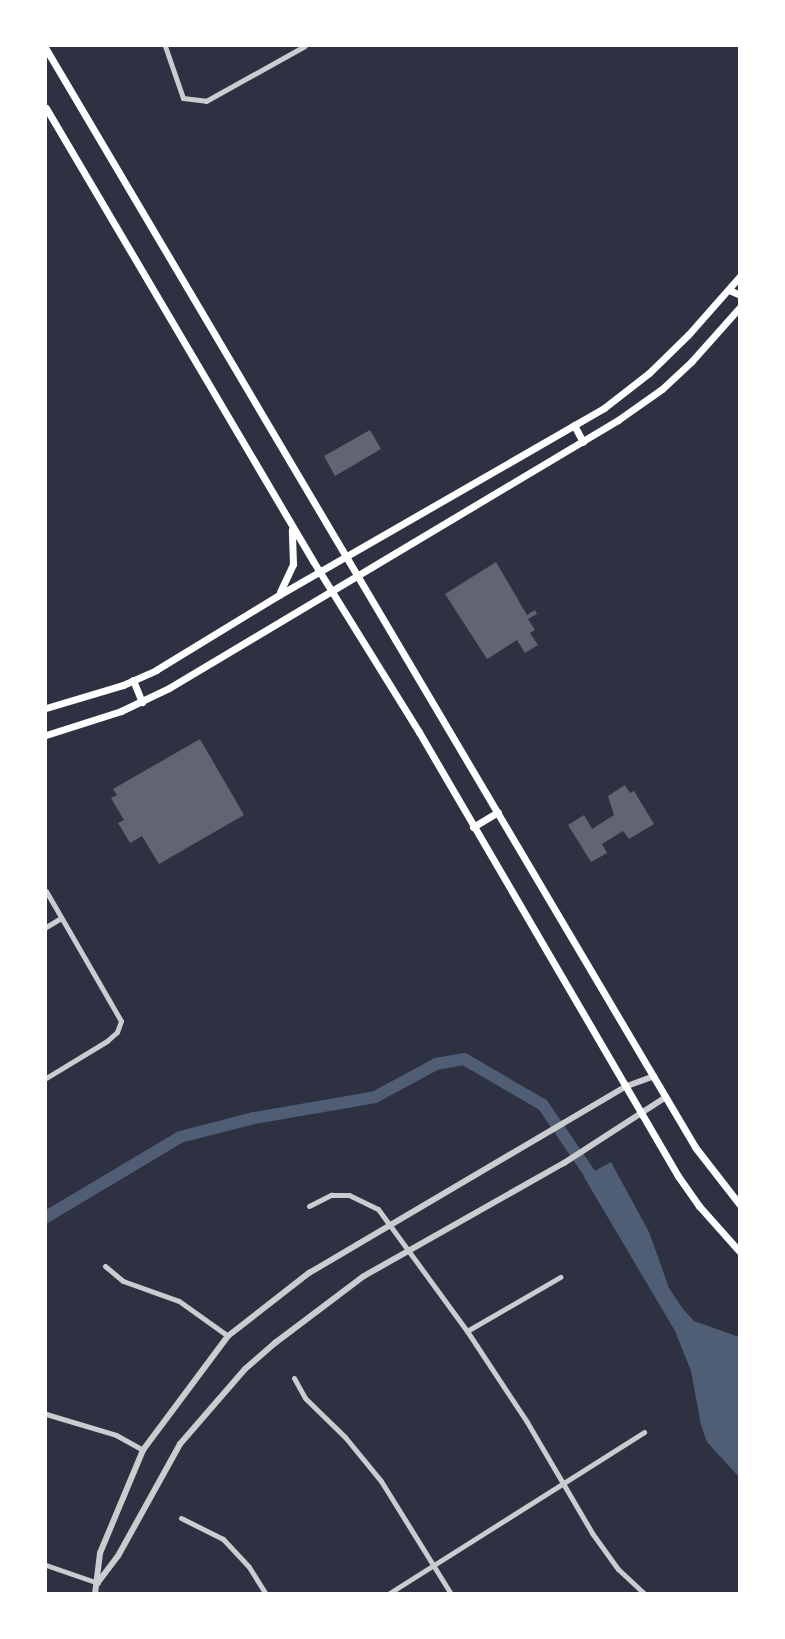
<!DOCTYPE html>
<html>
<head>
<meta charset="utf-8">
<style>
	body { margin:0 }
	#map { position:relative; width:785px; height:1639px; overflow:hidden; background:#2d3142; font-family:"Roboto Serif",serif }
	div>[style] { position:absolute }
	.water>* { inset:0; background:#4f5d75 }
	.canal>* { height:12px; margin:-6px; padding:0 6px; transform-origin:6px; border-radius:6px; background:#4f5d75 }
	.building>* { inset:0; background:#626471 }
	.minor>* { height:5px; margin:-2.5px; padding:0 2.5px; transform-origin:2.5px; border-radius:2.5px; background:#caccd0 }
	.tertiary>* { height:6px; margin:-3px; padding:0 3px; transform-origin:3px; border-radius:3px; background:#caccd0 }
	.secondary>* { height:7px; margin:-3.5px; padding:0 3.5px; transform-origin:3.5px; border-radius:3.5px; background:#fff }
	span { translate:-50% -50%; white-space:nowrap; text-align:center; line-height:1.15; -webkit-text-stroke:5px #fff; paint-order:stroke }
	.frame { position:absolute; inset:0; border:47px solid #fff; pointer-events:none }
</style>
</head>
<body>
<div id="map">
	<div class="water">
		<i style="clip-path:polygon(611px 1162px,649px 1232px,669px 1288px,683px 1309px,694px 1321px,739px 1337px,739px 1477px,707px 1442px,701px 1425px,691px 1371px,675px 1331px,584px 1177px)"></i>
	</div>
	<div class="canal">
		<i style="left:46px;top:1217px;width:156px;rotate:-30.8deg"></i>
		<i style="left:180px;top:1137px;width:76px;rotate:-14.4deg"></i>
		<i style="left:254px;top:1118px;width:123px;rotate:-9.8deg"></i>
		<i style="left:375px;top:1097px;width:69px;rotate:-28.4deg"></i>
		<i style="left:436px;top:1064px;width:28px;rotate:-10deg"></i>
		<i style="left:464px;top:1059px;width:91px;rotate:30.2deg"></i>
		<i style="left:543px;top:1105px;width:98px;rotate:55.8deg"></i>
	</div>
	<div class="building">
		<i style="clip-path:polygon(370px 430px,381px 449px,335px 476px,324px 456px)"></i>
		<i style="clip-path:polygon(496px 562px,527px 615px,535px 610px,537px 614px,528px 619px,535px 630px,530px 633px,538px 645px,525px 653px,517px 640px,487px 659px,445px 594px)"></i>
		<i style="clip-path:polygon(200px 739px,244px 815px,159px 864px,142px 836px,130px 843px,118px 823px,124px 820px,111px 798px,117px 795px,113px 789px)"></i>
		<i style="clip-path:polygon(625px 785px,630px 793px,634px 791px,654px 824px,629px 839px,623px 831px,602px 844px,607px 853px,591px 862px,568px 825px,584px 815px,592px 829px,614px 815px,608px 796px)"></i>
	</div>
	<div class="minor">
		<i style="left:165px;top:46px;width:55px;rotate:70.9deg"></i>
		<i style="left:183px;top:98px;width:23px;rotate:7deg"></i>
		<i style="left:206px;top:101px;width:113px;rotate:-29.1deg"></i>
		<i style="left:46px;top:891px;width:150px;rotate:60deg"></i>
		<i style="left:121px;top:1021px;width:12px;rotate:110deg"></i>
		<i style="left:117px;top:1032px;width:13px;rotate:138deg"></i>
		<i style="left:107px;top:1041px;width:71px;rotate:148.8deg"></i>
		<i style="left:46px;top:927px;width:17px;rotate:-31deg"></i>
		<i style="left:309px;top:1206px;width:25px;rotate:-27deg"></i>
		<i style="left:331px;top:1195px;width:18px"></i>
		<i style="left:349px;top:1195px;width:32px;rotate:26deg"></i>
		<i style="left:378px;top:1209px;width:151px;rotate:53.9deg"></i>
		<i style="left:467px;top:1331px;width:109px;rotate:56.6deg"></i>
		<i style="left:527px;top:1422px;width:129px;rotate:59.6deg"></i>
		<i style="left:592px;top:1533px;width:44px;rotate:54.2deg"></i>
		<i style="left:618px;top:1569px;width:37px;rotate:43deg"></i>
		<i style="left:105px;top:1266px;width:23px;rotate:40deg"></i>
		<i style="left:123px;top:1281px;width:59px;rotate:19.7deg"></i>
		<i style="left:179px;top:1301px;width:60px;rotate:35.5deg"></i>
		<i style="left:467px;top:1331px;width:108px;rotate:-30.1deg"></i>
		<i style="left:294px;top:1378px;width:23px;rotate:61deg"></i>
		<i style="left:305px;top:1398px;width:56px;rotate:44.3deg"></i>
		<i style="left:345px;top:1437px;width:57px;rotate:50.7deg"></i>
		<i style="left:381px;top:1481px;width:133px;rotate:58.2deg"></i>
		<i style="left:46px;top:1414px;width:73px;rotate:16.7deg"></i>
		<i style="left:116px;top:1435px;width:31px;rotate:29deg"></i>
		<i style="left:181px;top:1518px;width:47px;rotate:26.6deg"></i>
		<i style="left:223px;top:1539px;width:38px;rotate:47deg"></i>
		<i style="left:249px;top:1567px;width:32px;rotate:58deg"></i>
		<i style="left:46px;top:1565px;width:55px;rotate:19.1deg"></i>
		<i style="left:388px;top:1594px;width:303px;rotate:-32.3deg"></i>
	</div>
	<div class="tertiary">
		<i style="left:99px;top:1581px;width:31px;rotate:-53deg"></i>
		<i style="left:118px;top:1556px;width:128px;rotate:-61deg"></i>
		<i style="left:180px;top:1444px;width:99px;rotate:-49.1deg"></i>
		<i style="left:245px;top:1369px;width:40px;rotate:-41deg"></i>
		<i style="left:275px;top:1343px;width:111px;rotate:-37deg"></i>
		<i style="left:364px;top:1276px;width:230px;rotate:-29.5deg"></i>
		<i style="left:564px;top:1163px;width:121px;rotate:-32.9deg"></i>
		<i style="left:95px;top:1594px;width:41px;rotate:-83deg"></i>
		<i style="left:100px;top:1553px;width:112px;rotate:-67.3deg"></i>
		<i style="left:143px;top:1450px;width:142px;rotate:-53.3deg"></i>
		<i style="left:228px;top:1336px;width:103px;rotate:-37.9deg"></i>
		<i style="left:309px;top:1273px;width:369px;rotate:-30.5deg"></i>
		<i style="left:627px;top:1086px;width:29px;rotate:-20deg"></i>
	</div>
	<div class="secondary">
		<i style="left:46px;top:49px;width:1275px;rotate:59.41deg"></i>
		<i style="left:695px;top:1147px;width:73px;rotate:52.2deg"></i>
		<i style="left:46px;top:108px;width:526px;rotate:59.48deg"></i>
		<i style="left:313px;top:561px;width:201px;rotate:58.2deg"></i>
		<i style="left:419px;top:732px;width:514px;rotate:59.74deg"></i>
		<i style="left:678px;top:1176px;width:37px;rotate:55deg"></i>
		<i style="left:699px;top:1206px;width:62px;rotate:48.3deg"></i>
		<i style="left:729px;top:290px;width:12px;rotate:24deg"></i>
		<i style="left:574px;top:425px;width:19px;rotate:62deg"></i>
		<i style="left:280px;top:592px;width:31px;rotate:-65deg"></i>
		<i style="left:293px;top:564px;width:34px;rotate:-92deg"></i>
		<i style="left:133px;top:680px;width:24px;rotate:68deg"></i>
		<i style="left:46px;top:708px;width:80px;rotate:-16.6deg"></i>
		<i style="left:123px;top:685px;width:36px;rotate:-24deg"></i>
		<i style="left:156px;top:670px;width:144px;rotate:-31.4deg"></i>
		<i style="left:279px;top:595px;width:375px;rotate:-29.9deg"></i>
		<i style="left:604px;top:408px;width:57px;rotate:-37.9deg"></i>
		<i style="left:649px;top:373px;width:54px;rotate:-44.3deg"></i>
		<i style="left:688px;top:335px;width:79px;rotate:-48.6deg"></i>
		<i style="left:46px;top:735px;width:79px;rotate:-17.7deg"></i>
		<i style="left:121px;top:711px;width:53px;rotate:-25.6deg"></i>
		<i style="left:169px;top:688px;width:523px;rotate:-30.83deg"></i>
		<i style="left:618px;top:420px;width:54px;rotate:-35.2deg"></i>
		<i style="left:662px;top:389px;width:40px;rotate:-43deg"></i>
		<i style="left:691px;top:362px;width:74px;rotate:-48.3deg"></i>
		<i style="left:473px;top:827px;width:29px;rotate:-31deg"></i>
	</div>
	<div class="frame"></div>
</div>
</body>
</html>
